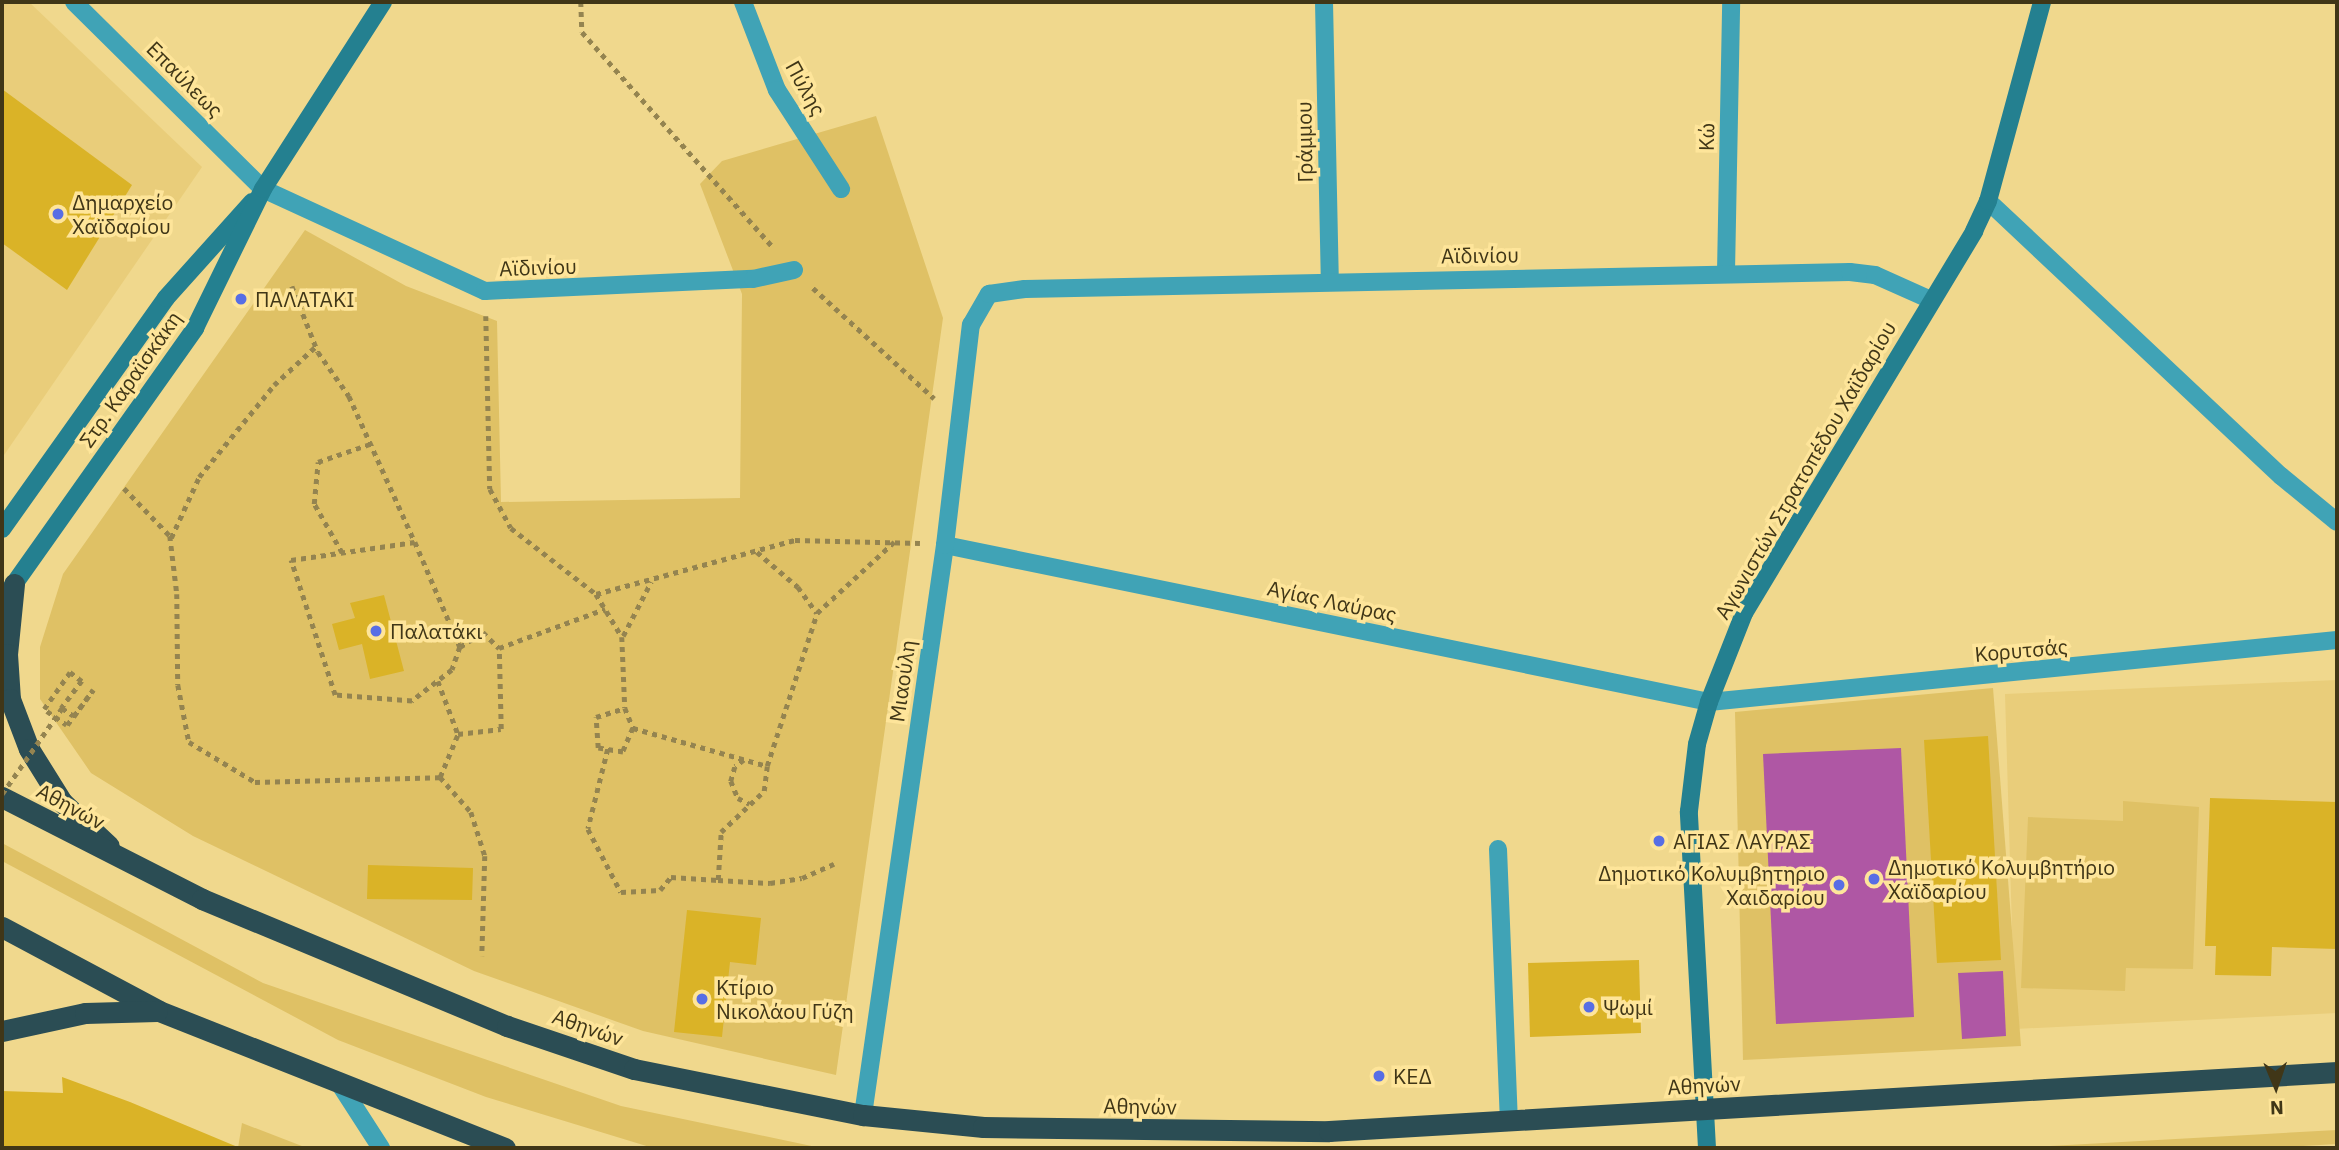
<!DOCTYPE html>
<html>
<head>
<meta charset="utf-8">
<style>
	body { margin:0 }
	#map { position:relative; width:2339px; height:1150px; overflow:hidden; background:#f0d88d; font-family:"IBM Plex Sans",sans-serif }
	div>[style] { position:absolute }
	.built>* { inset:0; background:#e9cd7a }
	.green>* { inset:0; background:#dfc165 }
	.water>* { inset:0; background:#af57a4 }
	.building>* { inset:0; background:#dab327 }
	.path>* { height:4.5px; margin-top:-2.25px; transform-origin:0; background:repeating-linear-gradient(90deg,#948450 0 5px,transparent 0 10px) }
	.lane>* { height:18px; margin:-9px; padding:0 9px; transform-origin:9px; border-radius:9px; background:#40a3b6 }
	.street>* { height:18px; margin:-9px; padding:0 9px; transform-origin:9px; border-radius:9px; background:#40a3b6 }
	.secondary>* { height:18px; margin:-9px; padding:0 9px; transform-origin:9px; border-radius:9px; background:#248090 }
	.highway>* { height:21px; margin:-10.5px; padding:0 10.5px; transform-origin:10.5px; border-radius:10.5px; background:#2b4d54 }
	.path-bridge>* { height:4.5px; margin-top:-2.25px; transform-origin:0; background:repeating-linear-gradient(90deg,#948450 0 5px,transparent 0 10px) }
	.dots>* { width:19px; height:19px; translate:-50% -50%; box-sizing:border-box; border:4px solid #fee59a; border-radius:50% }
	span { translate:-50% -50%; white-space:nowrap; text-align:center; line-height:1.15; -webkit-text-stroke:7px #fee59a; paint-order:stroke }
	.street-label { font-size:21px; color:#403617 }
	.poi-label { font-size:21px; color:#403617 }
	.left { translate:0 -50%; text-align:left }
	.right { translate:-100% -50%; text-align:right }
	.frame { position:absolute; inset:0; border:4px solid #403617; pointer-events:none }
	.north { position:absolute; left:2241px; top:1052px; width:70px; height:70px; -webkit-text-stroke:5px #fee59a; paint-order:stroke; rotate:178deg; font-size:19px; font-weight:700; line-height:28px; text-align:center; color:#403617 }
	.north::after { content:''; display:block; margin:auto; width:24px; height:32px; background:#403617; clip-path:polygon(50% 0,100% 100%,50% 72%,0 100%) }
</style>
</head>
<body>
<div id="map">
	<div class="built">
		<i style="clip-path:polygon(2px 2px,29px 2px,202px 167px,2px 458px)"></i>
		<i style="clip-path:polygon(2337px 680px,2337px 1013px,2015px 1029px,2005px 694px)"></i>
	</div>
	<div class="green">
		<i style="clip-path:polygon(876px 116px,943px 318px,836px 1075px,643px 1031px,474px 971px,193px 836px,91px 773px,40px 699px,40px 647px,63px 574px,305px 230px,406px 286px,497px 321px,501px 502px,740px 498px,742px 294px,700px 184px,722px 161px)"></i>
		<i style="clip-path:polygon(1993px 688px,2021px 1046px,1743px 1060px,1735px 712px)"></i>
		<i style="clip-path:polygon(2123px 801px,2199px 807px,2193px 969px,2126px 968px,2125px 991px,2021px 988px,2028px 817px,2123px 821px)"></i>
		<i style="clip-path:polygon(2px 843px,263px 983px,621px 1106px,821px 1148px,653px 1148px,486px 1097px,338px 1040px,2px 861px)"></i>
		<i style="clip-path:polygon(242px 1123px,307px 1148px,238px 1148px)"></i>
		<i style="clip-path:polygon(2337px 1130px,2337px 1144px,2271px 1148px,2014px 1148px)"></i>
	</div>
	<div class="water">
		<i style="clip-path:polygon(1901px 748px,1914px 1017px,1776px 1024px,1763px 754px)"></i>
		<i style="clip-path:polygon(2003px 971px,2006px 1036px,1962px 1039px,1958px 973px)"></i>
	</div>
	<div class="building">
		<i style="clip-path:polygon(2px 89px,132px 185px,67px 290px,2px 243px)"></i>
		<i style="clip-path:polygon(384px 595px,404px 671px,370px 679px,362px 644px,339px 650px,332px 624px,355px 618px,350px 603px)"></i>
		<i style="clip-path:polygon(1988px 736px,2001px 960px,1937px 963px,1924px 740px)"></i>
		<i style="clip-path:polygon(2210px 798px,2337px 802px,2337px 949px,2272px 947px,2271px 976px,2215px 975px,2216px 946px,2205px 946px)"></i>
		<i style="clip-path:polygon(368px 865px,473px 868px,472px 900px,367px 899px)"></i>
		<i style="clip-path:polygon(687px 910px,761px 918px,756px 965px,730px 962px,722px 1037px,674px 1032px)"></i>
		<i style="clip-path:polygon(1639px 960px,1641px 1033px,1530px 1037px,1528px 963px)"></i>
		<i style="clip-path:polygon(62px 1077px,130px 1102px,240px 1148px,2px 1148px,2px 1091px,63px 1093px)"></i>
	</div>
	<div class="path">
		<i style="left:581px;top:2px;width:30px;rotate:88deg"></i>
		<i style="left:582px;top:32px;width:288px;rotate:48.4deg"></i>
		<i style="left:292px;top:286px;width:71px;rotate:68.5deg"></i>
		<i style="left:318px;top:352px;width:54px;rotate:54.8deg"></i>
		<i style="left:349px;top:396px;width:160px;rotate:65.7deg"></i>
		<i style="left:813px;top:288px;width:164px;rotate:42.3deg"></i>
		<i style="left:486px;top:316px;width:173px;rotate:88.7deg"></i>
		<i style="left:490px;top:489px;width:44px;rotate:61.7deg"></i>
		<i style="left:511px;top:528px;width:108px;rotate:37.8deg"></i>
		<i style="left:596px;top:594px;width:206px;rotate:-15.2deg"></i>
		<i style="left:795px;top:540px;width:125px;rotate:1.4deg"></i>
		<i style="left:124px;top:488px;width:66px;rotate:46.2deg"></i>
		<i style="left:170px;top:536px;width:58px;rotate:83.1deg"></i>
		<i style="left:177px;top:594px;width:91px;rotate:89.4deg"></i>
		<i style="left:178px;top:685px;width:58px;rotate:79.1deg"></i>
		<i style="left:189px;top:742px;width:77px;rotate:31.2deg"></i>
		<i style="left:255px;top:782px;width:185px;rotate:-1.5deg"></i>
		<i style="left:440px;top:777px;width:47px;rotate:-67.3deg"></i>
		<i style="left:171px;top:538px;width:67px;rotate:-65.3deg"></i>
		<i style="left:199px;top:477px;width:119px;rotate:-50.8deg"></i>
		<i style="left:274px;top:385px;width:56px;rotate:-42.8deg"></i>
		<i style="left:757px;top:552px;width:54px;rotate:40.5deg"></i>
		<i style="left:798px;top:587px;width:32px;rotate:54deg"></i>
		<i style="left:342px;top:553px;width:56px;rotate:-119.7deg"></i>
		<i style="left:314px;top:504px;width:42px;rotate:-84.6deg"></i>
		<i style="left:318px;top:462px;width:55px;rotate:-19.1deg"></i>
		<i style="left:596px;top:594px;width:50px;rotate:58.8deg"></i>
		<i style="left:622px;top:637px;width:71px;rotate:87.6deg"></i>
		<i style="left:625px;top:708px;width:22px;rotate:68deg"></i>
		<i style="left:633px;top:728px;width:26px;rotate:113deg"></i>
		<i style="left:623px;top:752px;width:25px;rotate:-171deg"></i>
		<i style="left:598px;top:748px;width:31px;rotate:-94deg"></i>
		<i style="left:596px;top:717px;width:30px;rotate:-17deg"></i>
		<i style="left:623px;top:636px;width:61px;rotate:-62.6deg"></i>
		<i style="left:460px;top:647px;width:24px;rotate:109deg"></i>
		<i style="left:452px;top:670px;width:51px;rotate:142.2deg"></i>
		<i style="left:412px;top:701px;width:77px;rotate:-175.5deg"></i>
		<i style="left:335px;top:695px;width:142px;rotate:-108.1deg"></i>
		<i style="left:291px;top:560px;width:125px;rotate:-8.3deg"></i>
		<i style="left:415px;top:542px;width:114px;rotate:66.8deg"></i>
		<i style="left:460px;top:647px;width:27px;rotate:-33deg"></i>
		<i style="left:483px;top:632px;width:23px;rotate:45deg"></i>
		<i style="left:499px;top:648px;width:113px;rotate:-20.2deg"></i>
		<i style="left:438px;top:681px;width:57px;rotate:69.3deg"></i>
		<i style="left:458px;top:734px;width:43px;rotate:-6.6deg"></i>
		<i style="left:501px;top:729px;width:81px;rotate:-91.4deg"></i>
		<i style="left:44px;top:709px;width:45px;rotate:-54.9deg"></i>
		<i style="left:70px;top:672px;width:15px;rotate:37deg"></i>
		<i style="left:82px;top:681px;width:34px;rotate:127deg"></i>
		<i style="left:47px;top:711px;width:24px;rotate:35deg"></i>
		<i style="left:67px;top:725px;width:44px;rotate:-53.4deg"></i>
		<i style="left:633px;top:728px;width:139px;rotate:15.8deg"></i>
		<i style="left:608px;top:749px;width:82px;rotate:104deg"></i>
		<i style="left:588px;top:829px;width:71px;rotate:62.4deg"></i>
		<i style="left:621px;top:892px;width:39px;rotate:-3deg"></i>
		<i style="left:660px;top:890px;width:17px;rotate:-50deg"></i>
		<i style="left:671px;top:877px;width:47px;rotate:3.7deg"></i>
		<i style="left:718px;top:880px;width:48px;rotate:-86.4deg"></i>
		<i style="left:721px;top:832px;width:59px;rotate:-43.6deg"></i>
		<i style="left:764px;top:791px;width:25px;rotate:-83deg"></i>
		<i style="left:767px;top:766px;width:161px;rotate:-71.9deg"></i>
		<i style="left:817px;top:613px;width:105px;rotate:-42.7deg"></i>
		<i style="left:744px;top:760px;width:11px;rotate:142deg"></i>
		<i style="left:735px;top:767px;width:15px;rotate:106deg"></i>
		<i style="left:731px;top:781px;width:18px;rotate:68deg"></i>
		<i style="left:738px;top:798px;width:13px;rotate:27deg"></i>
		<i style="left:440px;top:777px;width:47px;rotate:48.5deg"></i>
		<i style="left:471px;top:812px;width:46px;rotate:72.3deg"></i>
		<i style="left:485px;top:856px;width:100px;rotate:91.7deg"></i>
		<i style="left:718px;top:880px;width:52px;rotate:3.3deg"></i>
		<i style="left:770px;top:883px;width:32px;rotate:-9deg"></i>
		<i style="left:802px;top:878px;width:35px;rotate:-24deg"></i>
	</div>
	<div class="lane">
		<i style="left:1498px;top:849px;width:272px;rotate:87.7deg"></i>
		<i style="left:341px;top:1086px;width:74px;rotate:57.2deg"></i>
	</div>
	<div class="street">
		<i style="left:74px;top:2px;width:266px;rotate:44.7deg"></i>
		<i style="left:263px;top:189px;width:244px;rotate:24.7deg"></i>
		<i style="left:485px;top:291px;width:268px;rotate:-2.6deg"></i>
		<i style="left:753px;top:279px;width:42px;rotate:-12.4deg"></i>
		<i style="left:743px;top:2px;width:94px;rotate:68.9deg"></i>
		<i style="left:777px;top:90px;width:118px;rotate:57.1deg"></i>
		<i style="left:1324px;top:2px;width:279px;rotate:88.8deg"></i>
		<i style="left:1988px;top:201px;width:402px;rotate:43.2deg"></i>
		<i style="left:2281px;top:476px;width:72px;rotate:39.4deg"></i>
		<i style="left:1726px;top:272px;width:270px;rotate:-88.9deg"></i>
		<i style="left:945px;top:545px;width:780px;rotate:11.61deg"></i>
		<i style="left:1709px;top:702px;width:631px;rotate:-5.64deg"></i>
		<i style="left:863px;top:1115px;width:576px;rotate:-81.81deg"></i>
		<i style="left:945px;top:545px;width:222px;rotate:-83.3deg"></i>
		<i style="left:971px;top:325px;width:36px;rotate:-60deg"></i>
		<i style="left:989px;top:294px;width:36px;rotate:-8deg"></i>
		<i style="left:1025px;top:289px;width:825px;rotate:-1.18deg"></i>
		<i style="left:1850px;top:272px;width:25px;rotate:7deg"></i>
		<i style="left:1875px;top:275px;width:61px;rotate:24.1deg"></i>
	</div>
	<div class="secondary">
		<i style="left:2px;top:529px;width:283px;rotate:-54.6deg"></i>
		<i style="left:166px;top:298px;width:129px;rotate:-48.1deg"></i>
		<i style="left:7px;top:594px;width:326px;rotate:-54.7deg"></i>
		<i style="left:195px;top:328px;width:155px;rotate:-63.9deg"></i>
		<i style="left:263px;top:189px;width:222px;rotate:-57.3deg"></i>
		<i style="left:1707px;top:1148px;width:337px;rotate:-93.1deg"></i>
		<i style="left:1689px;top:811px;width:67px;rotate:-83.2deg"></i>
		<i style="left:1697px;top:744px;width:44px;rotate:-74.1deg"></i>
		<i style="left:1709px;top:702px;width:96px;rotate:-68.5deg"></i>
		<i style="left:1744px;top:613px;width:446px;rotate:-58.9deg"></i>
		<i style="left:1974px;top:231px;width:33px;rotate:-65deg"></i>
		<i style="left:1988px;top:201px;width:206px;rotate:-74.8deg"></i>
	</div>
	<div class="highway">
		<i style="left:14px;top:584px;width:70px;rotate:95.7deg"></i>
		<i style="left:7px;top:654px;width:45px;rotate:86.2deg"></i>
		<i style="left:10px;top:699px;width:53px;rotate:69.2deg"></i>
		<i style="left:29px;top:749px;width:62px;rotate:58.1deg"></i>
		<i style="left:62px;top:802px;width:64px;rotate:43.1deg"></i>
		<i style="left:2px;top:797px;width:225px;rotate:27deg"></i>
		<i style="left:202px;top:899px;width:330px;rotate:22.6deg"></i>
		<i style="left:507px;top:1026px;width:134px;rotate:18.7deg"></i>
		<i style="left:634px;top:1069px;width:234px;rotate:11.4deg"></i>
		<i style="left:863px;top:1115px;width:121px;rotate:5.7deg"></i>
		<i style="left:983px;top:1127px;width:346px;rotate:0.7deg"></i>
		<i style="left:1329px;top:1131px;width:1010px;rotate:-3.35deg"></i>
		<i style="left:2px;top:927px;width:178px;rotate:28.1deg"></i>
		<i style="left:159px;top:1011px;width:372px;rotate:21.6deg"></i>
		<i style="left:2px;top:1031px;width:85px;rotate:-12.2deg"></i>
		<i style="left:85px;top:1013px;width:72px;rotate:-1.6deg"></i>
	</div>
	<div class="path-bridge">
		<i style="left:2px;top:794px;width:105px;rotate:-55.1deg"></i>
		<i style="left:62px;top:708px;width:14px;rotate:34deg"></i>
		<i style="left:74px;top:716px;width:32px;rotate:-54deg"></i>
	</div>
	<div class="dots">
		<i style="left:58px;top:214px;background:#586ee4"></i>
		<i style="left:241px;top:299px;background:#586ee4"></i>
		<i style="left:376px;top:631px;background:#586ee4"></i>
		<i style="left:1659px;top:841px;background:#586ee4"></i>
		<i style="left:1874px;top:879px;background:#586ee4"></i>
		<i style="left:1839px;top:885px;background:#586ee4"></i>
		<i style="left:702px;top:999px;background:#586ee4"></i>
		<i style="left:1589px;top:1007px;background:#586ee4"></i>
		<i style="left:1379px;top:1076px;background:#586ee4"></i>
	</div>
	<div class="street-label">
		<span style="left:185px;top:79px;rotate:45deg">Επαύλεως</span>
		<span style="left:806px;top:88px;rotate:61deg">Πύλης</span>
		<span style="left:1706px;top:137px;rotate:-89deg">Κώ</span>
		<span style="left:1304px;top:142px;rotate:-91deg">Γράμμου</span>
		<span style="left:1480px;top:255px;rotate:-1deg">Αϊδινίου</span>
		<span style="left:538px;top:267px;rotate:-2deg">Αϊδινίου</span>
		<span style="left:130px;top:379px;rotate:-55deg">Στρ. Καραϊσκάκη</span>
		<span style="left:1805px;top:470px;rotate:-60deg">Αγωνιστών Στρατοπέδου Χαϊδαρίου</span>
		<span style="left:1332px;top:601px;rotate:12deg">Αγίας Λαύρας</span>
		<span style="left:2021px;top:650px;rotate:-5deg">Κορυτσάς</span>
		<span style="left:902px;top:681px;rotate:-82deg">Μιαούλη</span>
		<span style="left:71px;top:806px;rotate:28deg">Αθηνών</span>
		<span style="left:588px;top:1027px;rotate:19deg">Αθηνών</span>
		<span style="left:1704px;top:1085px;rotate:-3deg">Αθηνών</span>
		<span style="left:1140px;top:1106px;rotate:1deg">Αθηνών</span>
	</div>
	<div class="poi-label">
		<span class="left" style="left:72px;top:214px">Δημαρχείο<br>Χαϊδαρίου</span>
		<span class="left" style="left:255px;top:299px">ΠΑΛΑΤΑΚΙ</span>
		<span class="left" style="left:390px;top:631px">Παλατάκι</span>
		<span class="left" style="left:1673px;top:841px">ΑΓΙΑΣ ΛΑΥΡΑΣ</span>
		<span class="left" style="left:1888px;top:879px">Δημοτικό Κολυμβητήριο<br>Χαϊδαρίου</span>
		<span class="right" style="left:1825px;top:885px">Δημοτικό Κολυμβητηριο<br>Χαιδαρίου</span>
		<span class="left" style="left:716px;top:999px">Κτίριο<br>Νικολάου Γύζη</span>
		<span class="left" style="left:1603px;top:1007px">Ψωμί</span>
		<span class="left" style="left:1393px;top:1076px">ΚΕΔ</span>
	</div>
	<div class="frame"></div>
	<div class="north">N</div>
</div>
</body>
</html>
